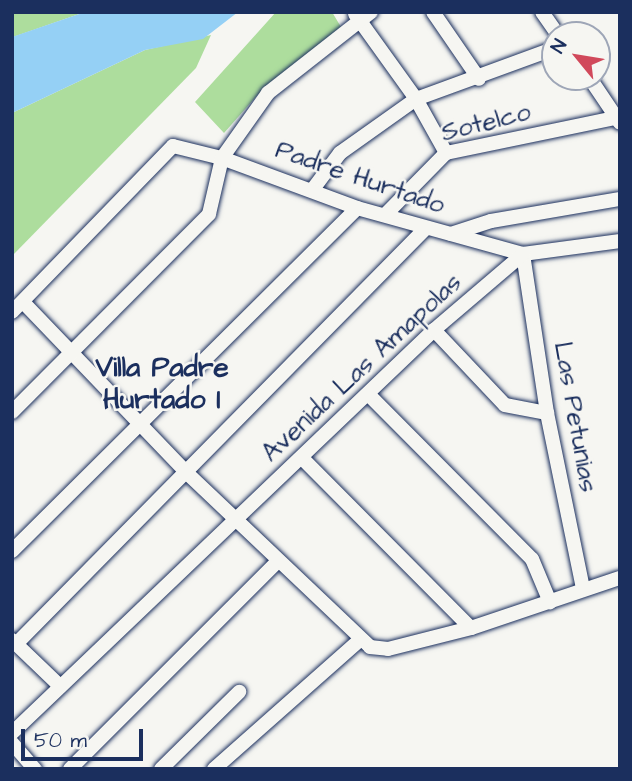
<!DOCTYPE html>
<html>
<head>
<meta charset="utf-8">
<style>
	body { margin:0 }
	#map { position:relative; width:632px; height:781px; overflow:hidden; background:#f6f6f2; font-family:"Architects Daughter",sans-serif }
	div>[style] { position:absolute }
	.green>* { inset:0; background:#addd9d }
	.water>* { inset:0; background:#95d0f5 }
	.roads { filter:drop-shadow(0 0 2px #1b2f5e) drop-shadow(0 0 2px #1b2f5e) }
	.street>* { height:14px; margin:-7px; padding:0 7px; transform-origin:7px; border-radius:7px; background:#f6f6f2 }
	span { translate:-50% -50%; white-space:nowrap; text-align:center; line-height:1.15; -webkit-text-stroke:5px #f6f6f2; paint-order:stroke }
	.street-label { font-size:26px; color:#1b2f5e }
	.neighbourhood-label { font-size:28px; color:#1b2f5e; font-weight:700 }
	.frame { position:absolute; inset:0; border:14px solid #1b2f5e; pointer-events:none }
	.north { position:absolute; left:541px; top:21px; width:70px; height:70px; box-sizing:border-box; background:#f6f6f2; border:2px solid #9ea6b7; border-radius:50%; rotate:300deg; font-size:19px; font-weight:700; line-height:28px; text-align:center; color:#1b2f5e }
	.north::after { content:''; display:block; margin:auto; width:24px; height:32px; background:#d1495b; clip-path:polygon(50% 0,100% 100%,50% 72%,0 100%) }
	.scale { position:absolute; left:21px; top:729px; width:122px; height:32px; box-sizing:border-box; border:4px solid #1b2f5e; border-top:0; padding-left:9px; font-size:21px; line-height:24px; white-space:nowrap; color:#1b2f5e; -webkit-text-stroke:5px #f6f6f2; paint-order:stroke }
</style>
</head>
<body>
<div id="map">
	<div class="green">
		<i style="clip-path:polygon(12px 12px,85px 12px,13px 37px)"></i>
		<i style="clip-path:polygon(276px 12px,332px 12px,341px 27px,262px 90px,224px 133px,195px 102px)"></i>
		<i style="clip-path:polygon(211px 35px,196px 68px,12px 256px,12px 113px,145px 50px)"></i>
	</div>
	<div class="water">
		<i style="clip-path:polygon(85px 12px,238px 12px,203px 39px,145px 50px,12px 113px,12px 37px)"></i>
	</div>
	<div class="roads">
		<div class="street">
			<i style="left:433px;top:12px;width:81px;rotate:55.5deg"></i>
			<i style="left:542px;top:12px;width:28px;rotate:55deg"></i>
			<i style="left:355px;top:14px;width:105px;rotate:54.3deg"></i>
			<i style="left:416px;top:99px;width:62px;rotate:60.9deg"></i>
			<i style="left:589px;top:77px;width:55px;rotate:56deg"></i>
			<i style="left:313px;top:189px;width:45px;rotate:-53.1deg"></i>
			<i style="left:340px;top:153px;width:93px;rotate:-35.4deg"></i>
			<i style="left:416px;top:99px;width:148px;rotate:-20.1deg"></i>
			<i style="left:386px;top:214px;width:86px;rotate:-45.5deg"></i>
			<i style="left:446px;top:153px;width:178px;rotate:-11.7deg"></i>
			<i style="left:451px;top:234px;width:42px;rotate:-18deg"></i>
			<i style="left:491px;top:221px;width:131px;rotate:-9.7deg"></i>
			<i style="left:523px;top:254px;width:161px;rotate:81.4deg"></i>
			<i style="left:547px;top:413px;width:180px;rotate:78.4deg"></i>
			<i style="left:23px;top:302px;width:238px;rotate:46.2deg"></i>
			<i style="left:188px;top:474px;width:251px;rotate:43.5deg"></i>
			<i style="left:370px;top:647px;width:18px;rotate:6deg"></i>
			<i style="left:388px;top:649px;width:86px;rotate:-14.2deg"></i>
			<i style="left:471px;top:628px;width:157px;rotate:-18.6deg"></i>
			<i style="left:12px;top:312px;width:231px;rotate:-45.9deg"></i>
			<i style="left:173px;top:146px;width:50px;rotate:13.8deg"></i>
			<i style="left:222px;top:158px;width:144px;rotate:20.3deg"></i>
			<i style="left:357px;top:208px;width:172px;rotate:15.5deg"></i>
			<i style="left:523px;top:254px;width:98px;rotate:-7.6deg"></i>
			<i style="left:434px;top:330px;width:103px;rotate:46.6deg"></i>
			<i style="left:505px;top:405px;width:43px;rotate:10.8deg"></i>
			<i style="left:369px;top:395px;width:231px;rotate:45.2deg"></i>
			<i style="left:532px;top:559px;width:47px;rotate:67.3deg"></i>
			<i style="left:12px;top:412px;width:279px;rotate:-45.1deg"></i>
			<i style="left:209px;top:214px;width:57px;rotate:-76.9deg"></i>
			<i style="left:222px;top:158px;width:80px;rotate:-54.7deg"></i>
			<i style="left:268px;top:93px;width:131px;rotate:-38.2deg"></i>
			<i style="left:303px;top:459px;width:238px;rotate:45.2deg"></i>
			<i style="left:12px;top:551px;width:486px;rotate:-44.8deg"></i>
			<i style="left:21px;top:639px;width:577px;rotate:-45.42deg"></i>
			<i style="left:12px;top:640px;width:65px;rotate:43.8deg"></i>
			<i style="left:12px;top:733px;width:584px;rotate:-43.68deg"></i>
			<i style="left:434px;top:330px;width:117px;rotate:-40.5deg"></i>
			<i style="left:12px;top:743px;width:35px;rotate:49deg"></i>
			<i style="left:70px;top:769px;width:294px;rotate:-45deg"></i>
			<i style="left:161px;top:769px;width:110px;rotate:-44.6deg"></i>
			<i style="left:214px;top:769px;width:195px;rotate:-41.5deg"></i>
		</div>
	</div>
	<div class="street-label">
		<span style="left:486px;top:123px;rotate:-14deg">Sotelco</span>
		<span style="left:360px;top:178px;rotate:19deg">Padre Hurtado</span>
		<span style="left:362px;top:368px;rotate:-43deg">Avenida Las Amapolas</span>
		<span style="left:575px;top:417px;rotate:80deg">Las Petunias</span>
	</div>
	<div class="neighbourhood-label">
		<span style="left:162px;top:384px">Villa Padre<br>Hurtado I</span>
	</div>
	<div class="frame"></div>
	<div class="north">N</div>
	<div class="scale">50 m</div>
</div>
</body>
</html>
